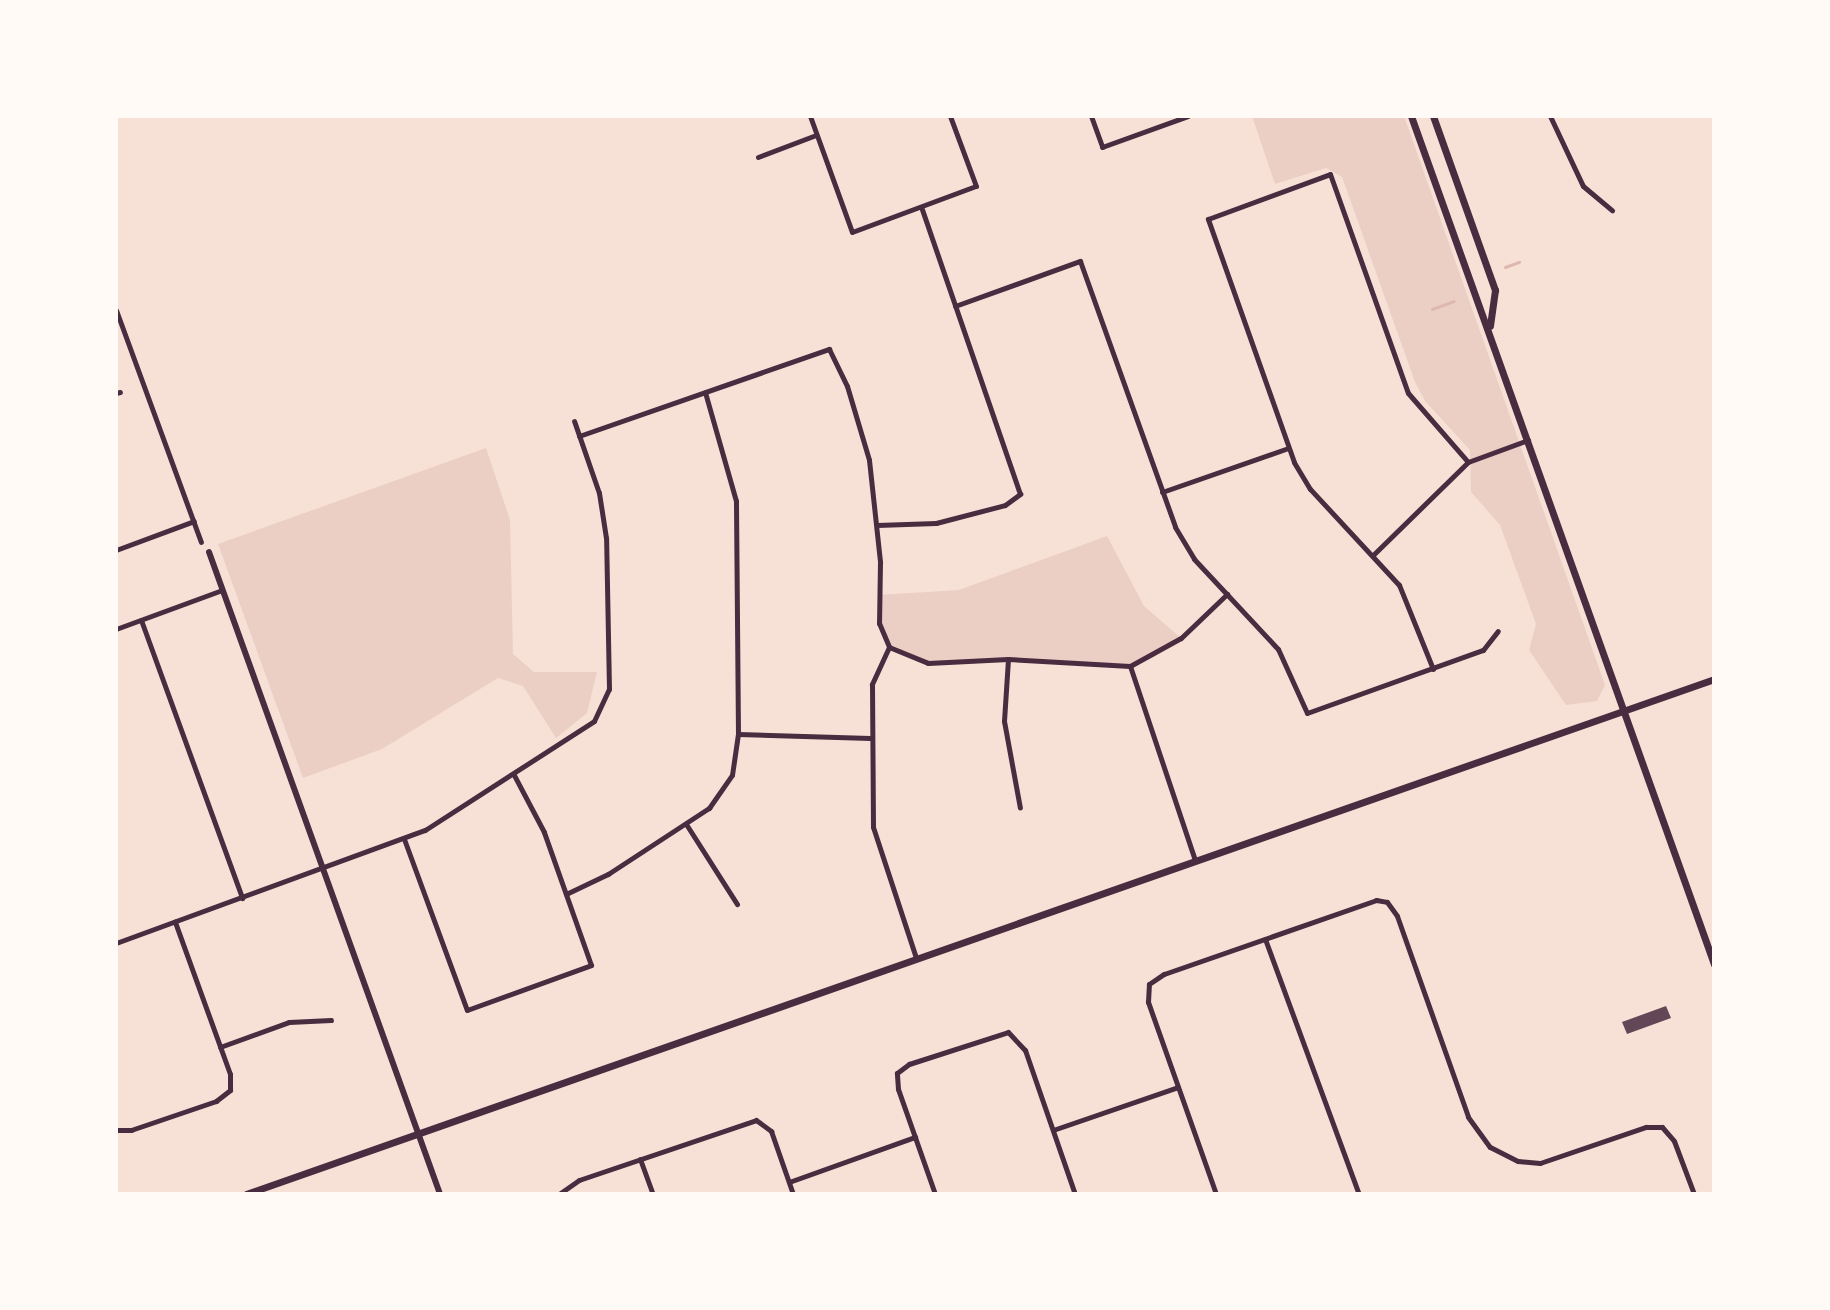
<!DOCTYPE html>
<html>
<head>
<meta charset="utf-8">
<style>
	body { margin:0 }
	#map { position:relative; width:1830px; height:1310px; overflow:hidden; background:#f7e1d7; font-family:"Source Sans 3",sans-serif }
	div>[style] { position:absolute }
	.green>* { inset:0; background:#ebcfc5 }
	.stream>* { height:3px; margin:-1.5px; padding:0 1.5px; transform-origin:1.5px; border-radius:1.5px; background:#dcb8b0 }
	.building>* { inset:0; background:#644757 }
	.minor>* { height:5px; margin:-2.5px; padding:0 2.5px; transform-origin:2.5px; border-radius:2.5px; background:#4a2c40 }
	.tertiary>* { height:6px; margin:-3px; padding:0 3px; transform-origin:3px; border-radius:3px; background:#4a2c40 }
	.secondary>* { height:7px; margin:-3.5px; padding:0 3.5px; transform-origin:3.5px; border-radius:3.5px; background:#4a2c40 }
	span { translate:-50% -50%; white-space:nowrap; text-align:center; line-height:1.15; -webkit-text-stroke:8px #fffaf5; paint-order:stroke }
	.frame { position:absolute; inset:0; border:118px solid #fffaf5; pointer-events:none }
</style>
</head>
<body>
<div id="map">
	<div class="green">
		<i style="clip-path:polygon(1252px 116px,1404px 116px,1605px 685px,1597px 701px,1566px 705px,1529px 650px,1536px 624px,1500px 525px,1471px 492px,1470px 450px,1425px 401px,1415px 382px,1342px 177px,1326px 168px,1275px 184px)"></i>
		<i style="clip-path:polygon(486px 448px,510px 520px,513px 654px,534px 672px,597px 672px,587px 713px,556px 738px,523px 686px,498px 678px,382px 749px,303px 778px,218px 544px)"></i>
		<i style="clip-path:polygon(1107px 536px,1144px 606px,1181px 638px,1154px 657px,1130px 666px,1008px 659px,928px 663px,889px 647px,879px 623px,878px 595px,959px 590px)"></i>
	</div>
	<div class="stream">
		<i style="left:1505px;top:267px;width:15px;rotate:-20deg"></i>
		<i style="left:1432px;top:309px;width:23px;rotate:-20deg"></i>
	</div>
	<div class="building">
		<i style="clip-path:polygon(1666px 1006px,1671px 1018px,1627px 1034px,1622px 1022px)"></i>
	</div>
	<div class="minor">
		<i style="left:810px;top:116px;width:123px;rotate:70.1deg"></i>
		<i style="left:852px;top:232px;width:132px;rotate:-20.4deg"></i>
		<i style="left:976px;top:186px;width:75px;rotate:-110.4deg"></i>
		<i style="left:1091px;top:116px;width:33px;rotate:70deg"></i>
		<i style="left:1102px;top:147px;width:91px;rotate:-19.8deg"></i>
		<i style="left:1550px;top:116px;width:77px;rotate:64.8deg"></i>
		<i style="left:1583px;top:186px;width:38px;rotate:40deg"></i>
		<i style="left:758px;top:157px;width:62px;rotate:-20.8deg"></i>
		<i style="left:955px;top:306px;width:133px;rotate:-19.8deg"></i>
		<i style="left:1080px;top:261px;width:282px;rotate:70.3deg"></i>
		<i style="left:1175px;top:527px;width:37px;rotate:59deg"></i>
		<i style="left:1194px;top:559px;width:123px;rotate:47deg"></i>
		<i style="left:1278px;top:649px;width:70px;rotate:65.6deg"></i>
		<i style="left:1307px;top:713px;width:187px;rotate:-19.7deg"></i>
		<i style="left:1483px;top:650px;width:24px;rotate:-52deg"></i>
		<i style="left:116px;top:310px;width:247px;rotate:69.9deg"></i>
		<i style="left:116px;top:393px;width:4px;rotate:-14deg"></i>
		<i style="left:579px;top:436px;width:265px;rotate:-19.2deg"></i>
		<i style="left:829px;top:349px;width:41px;rotate:64.1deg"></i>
		<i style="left:847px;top:386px;width:77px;rotate:73.4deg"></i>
		<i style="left:869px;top:460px;width:103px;rotate:83.8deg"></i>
		<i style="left:880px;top:562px;width:61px;rotate:90.9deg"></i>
		<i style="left:879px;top:623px;width:26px;rotate:67deg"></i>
		<i style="left:1162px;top:492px;width:133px;rotate:-19.2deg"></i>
		<i style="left:877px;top:525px;width:59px;rotate:-1.9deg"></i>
		<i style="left:936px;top:523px;width:71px;rotate:-14.6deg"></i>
		<i style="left:1005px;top:505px;width:19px;rotate:-36deg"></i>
		<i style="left:1020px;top:494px;width:301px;rotate:-109deg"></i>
		<i style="left:116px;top:550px;width:83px;rotate:-20.4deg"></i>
		<i style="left:1373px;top:555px;width:133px;rotate:-44.4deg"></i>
		<i style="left:1468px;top:462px;width:64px;rotate:-20.1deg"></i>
		<i style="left:141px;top:620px;width:296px;rotate:70deg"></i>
		<i style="left:116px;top:629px;width:113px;rotate:-20.2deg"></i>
		<i style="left:889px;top:647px;width:42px;rotate:22.3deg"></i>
		<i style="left:928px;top:663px;width:80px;rotate:-2.9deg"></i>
		<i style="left:1008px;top:659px;width:122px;rotate:3.3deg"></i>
		<i style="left:1130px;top:666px;width:58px;rotate:-28.8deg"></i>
		<i style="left:1181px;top:638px;width:64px;rotate:-43.7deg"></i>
		<i style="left:889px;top:647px;width:41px;rotate:114.7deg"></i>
		<i style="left:872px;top:684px;width:143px;rotate:89.6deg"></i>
		<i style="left:873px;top:827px;width:138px;rotate:71.8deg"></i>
		<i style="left:1008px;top:659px;width:62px;rotate:93.7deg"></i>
		<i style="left:1004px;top:721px;width:88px;rotate:79.6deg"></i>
		<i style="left:1130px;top:666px;width:205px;rotate:71.5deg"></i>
		<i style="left:1433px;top:669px;width:91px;rotate:-112deg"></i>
		<i style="left:1399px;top:585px;width:131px;rotate:-132.8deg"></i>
		<i style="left:1310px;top:489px;width:31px;rotate:-121deg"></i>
		<i style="left:1294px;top:462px;width:258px;rotate:-109.5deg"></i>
		<i style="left:1208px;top:219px;width:130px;rotate:-20.2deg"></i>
		<i style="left:1330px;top:174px;width:232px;rotate:70.4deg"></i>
		<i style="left:1408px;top:393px;width:91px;rotate:49deg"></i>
		<i style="left:738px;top:734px;width:132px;rotate:1.7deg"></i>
		<i style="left:686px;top:824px;width:95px;rotate:57.5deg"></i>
		<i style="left:404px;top:839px;width:182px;rotate:69.8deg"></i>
		<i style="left:467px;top:1010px;width:132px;rotate:-19.9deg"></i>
		<i style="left:591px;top:965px;width:141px;rotate:-109.5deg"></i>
		<i style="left:544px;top:832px;width:64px;rotate:-117.8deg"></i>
		<i style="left:566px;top:894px;width:47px;rotate:-25.5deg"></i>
		<i style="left:608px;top:874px;width:121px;rotate:-33.2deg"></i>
		<i style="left:709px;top:808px;width:40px;rotate:-55.1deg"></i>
		<i style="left:732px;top:775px;width:41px;rotate:-81.7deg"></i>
		<i style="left:738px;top:734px;width:233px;rotate:-90.5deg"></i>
		<i style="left:736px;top:501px;width:113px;rotate:-105.9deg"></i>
		<i style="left:1265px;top:939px;width:272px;rotate:69.8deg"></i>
		<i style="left:116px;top:943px;width:329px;rotate:-20.1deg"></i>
		<i style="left:425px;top:830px;width:201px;rotate:-32.8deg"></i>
		<i style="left:594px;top:721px;width:35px;rotate:-65deg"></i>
		<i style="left:609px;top:689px;width:151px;rotate:-91.1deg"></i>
		<i style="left:606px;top:538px;width:46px;rotate:-98.8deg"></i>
		<i style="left:599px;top:493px;width:76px;rotate:-109.1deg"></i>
		<i style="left:220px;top:1047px;width:73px;rotate:-19.9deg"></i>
		<i style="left:289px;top:1022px;width:42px;rotate:-2.7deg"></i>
		<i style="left:116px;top:1130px;width:15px"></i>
		<i style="left:131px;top:1130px;width:90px;rotate:-18.8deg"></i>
		<i style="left:216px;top:1101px;width:18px;rotate:-38deg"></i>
		<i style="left:230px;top:1090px;width:16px;rotate:-90deg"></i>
		<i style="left:230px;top:1074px;width:162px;rotate:-109.9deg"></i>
		<i style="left:1053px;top:1130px;width:132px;rotate:-19deg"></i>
		<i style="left:640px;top:1159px;width:37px;rotate:70deg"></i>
		<i style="left:789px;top:1182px;width:134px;rotate:-19.7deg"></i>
		<i style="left:559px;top:1194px;width:24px;rotate:-35deg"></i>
		<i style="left:579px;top:1180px;width:187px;rotate:-18.7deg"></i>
		<i style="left:756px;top:1120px;width:19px;rotate:36deg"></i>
		<i style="left:771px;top:1131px;width:67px;rotate:70.8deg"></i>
		<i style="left:935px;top:1194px;width:111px;rotate:-109.4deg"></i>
		<i style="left:898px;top:1089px;width:16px;rotate:-94deg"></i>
		<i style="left:897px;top:1073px;width:15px;rotate:-37deg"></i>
		<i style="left:909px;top:1064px;width:104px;rotate:-17.9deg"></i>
		<i style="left:1008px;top:1032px;width:25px;rotate:47deg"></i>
		<i style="left:1025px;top:1050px;width:152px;rotate:70.9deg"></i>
		<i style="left:1216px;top:1194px;width:204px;rotate:-109.5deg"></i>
		<i style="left:1148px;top:1002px;width:18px;rotate:-87deg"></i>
		<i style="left:1149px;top:984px;width:18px;rotate:-34deg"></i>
		<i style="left:1164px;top:974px;width:225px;rotate:-19.2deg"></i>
		<i style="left:1376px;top:900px;width:11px;rotate:10deg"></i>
		<i style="left:1387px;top:902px;width:17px;rotate:54deg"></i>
		<i style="left:1397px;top:916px;width:213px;rotate:70.5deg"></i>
		<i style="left:1468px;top:1117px;width:37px;rotate:54deg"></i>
		<i style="left:1490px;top:1147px;width:31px;rotate:27deg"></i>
		<i style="left:1518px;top:1161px;width:22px;rotate:5deg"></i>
		<i style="left:1540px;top:1163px;width:112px;rotate:-18.8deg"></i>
		<i style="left:1646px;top:1127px;width:16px"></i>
		<i style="left:1662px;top:1127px;width:18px;rotate:49deg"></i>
		<i style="left:1674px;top:1141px;width:57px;rotate:69.3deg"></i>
	</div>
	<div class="tertiary">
		<i style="left:209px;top:552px;width:682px;rotate:70.21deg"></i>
	</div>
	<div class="secondary">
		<i style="left:1411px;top:116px;width:901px;rotate:70.34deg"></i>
		<i style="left:1433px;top:116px;width:185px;rotate:70.4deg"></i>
		<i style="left:1495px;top:290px;width:36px;rotate:98deg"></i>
		<i style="left:246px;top:1194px;width:1556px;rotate:-19.33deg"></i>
	</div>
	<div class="frame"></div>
</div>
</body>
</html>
